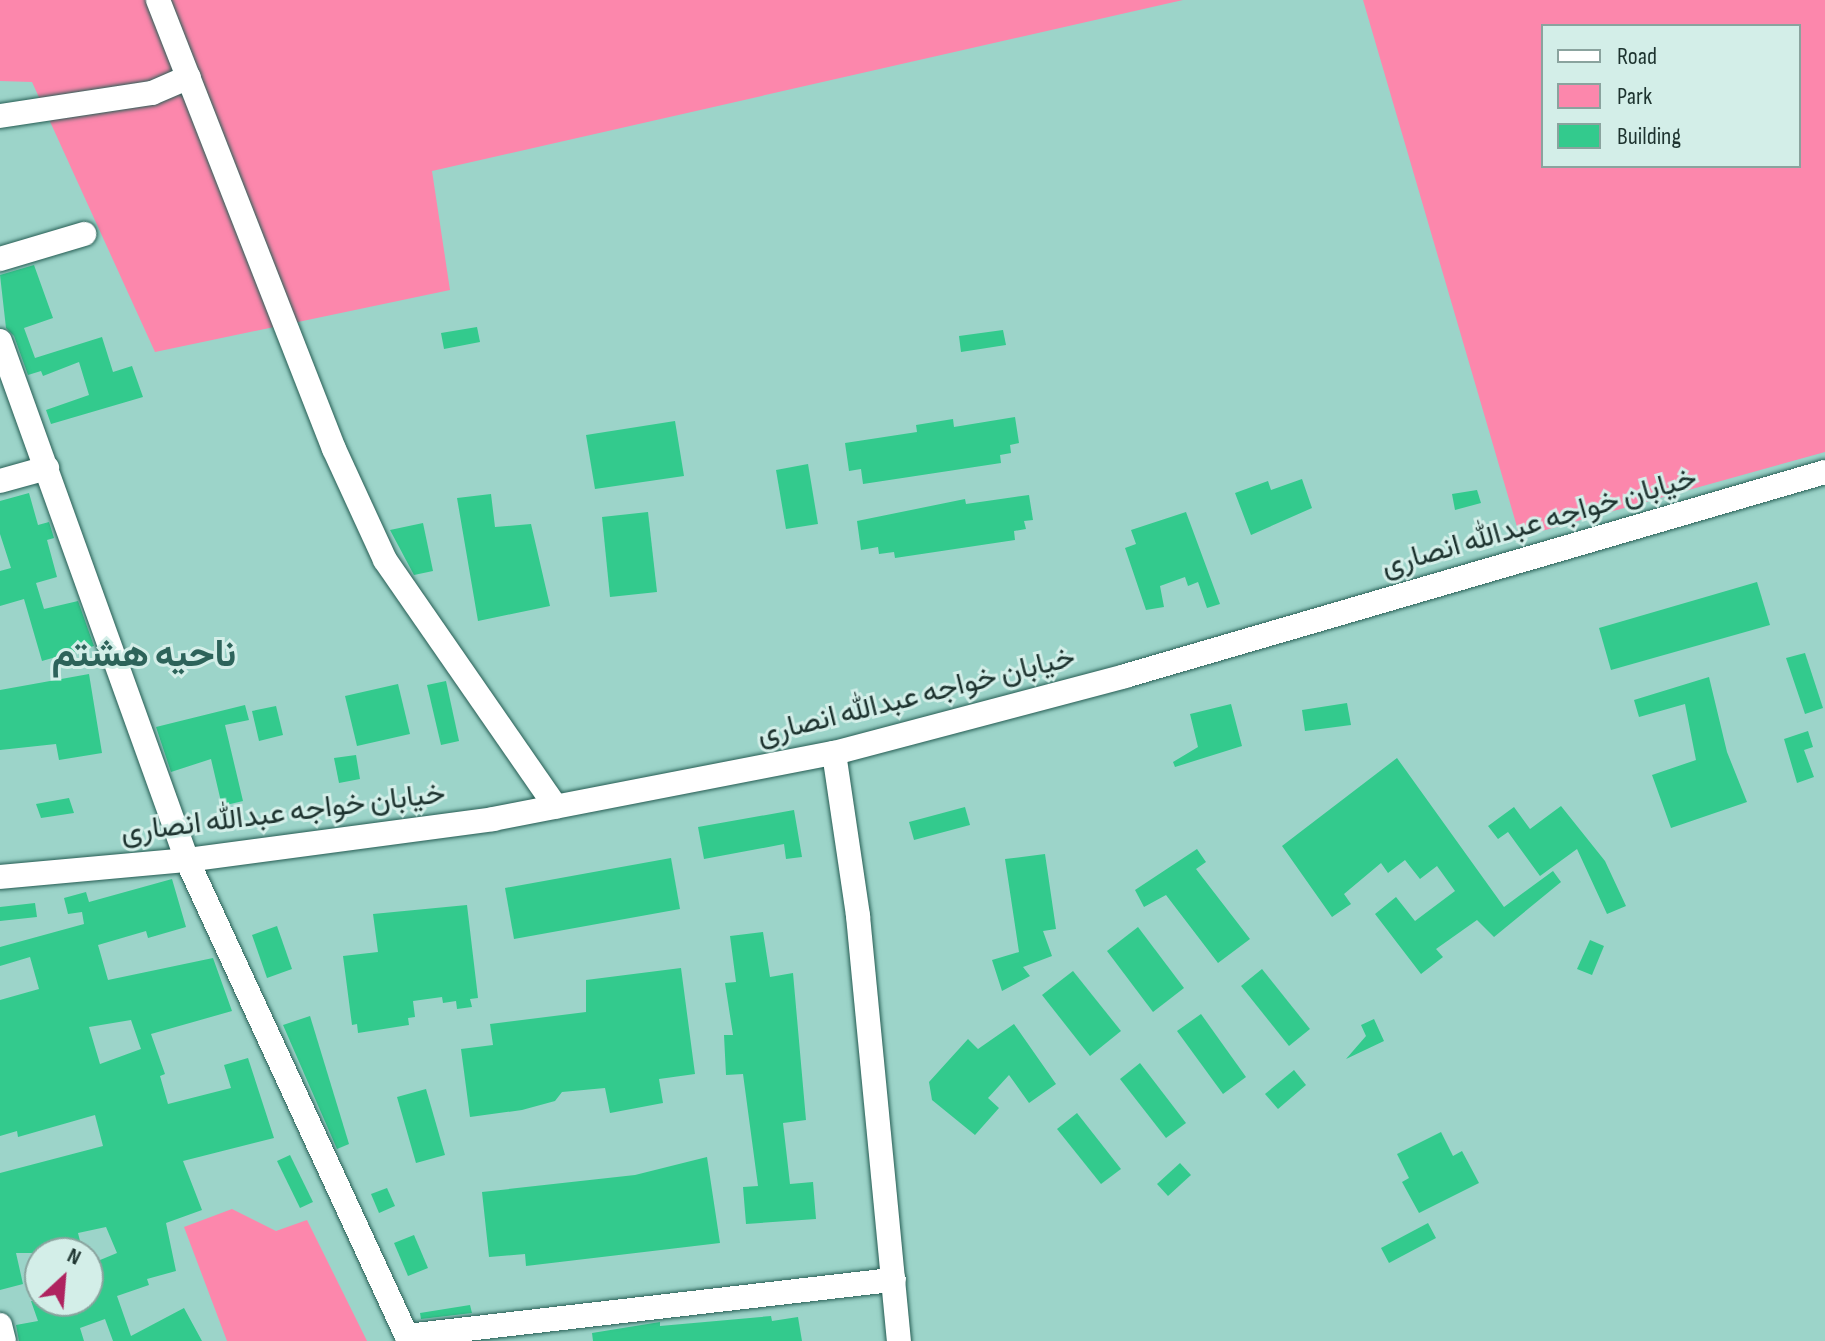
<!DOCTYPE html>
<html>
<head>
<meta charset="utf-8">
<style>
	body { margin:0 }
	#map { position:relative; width:1825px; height:1341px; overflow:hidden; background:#9cd4c9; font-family:"Sofia Sans Condensed",Vazirmatn,sans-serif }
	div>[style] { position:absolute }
	.green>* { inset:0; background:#fc87ac }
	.building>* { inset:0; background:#33ca8d }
	.roads { filter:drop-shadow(0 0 2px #265d54) drop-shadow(0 0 2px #265d54) }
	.minor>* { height:24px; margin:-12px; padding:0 12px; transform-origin:12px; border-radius:12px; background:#fff }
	span { translate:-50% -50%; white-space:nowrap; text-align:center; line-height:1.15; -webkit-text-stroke:6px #d3eee8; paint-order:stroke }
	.street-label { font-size:30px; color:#1d332f }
	.district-label { font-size:38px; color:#2d635a; font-weight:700 }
	.legend { position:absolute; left:1541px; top:24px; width:260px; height:144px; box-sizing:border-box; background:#d3eee8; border:2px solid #8aa39e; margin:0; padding:10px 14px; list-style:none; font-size:24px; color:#1d332f }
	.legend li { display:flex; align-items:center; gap:16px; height:40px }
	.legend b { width:40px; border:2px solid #8aa39e }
	.north { position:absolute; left:24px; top:1237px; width:80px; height:80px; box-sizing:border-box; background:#d3eee8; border:2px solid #8aa39e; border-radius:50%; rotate:26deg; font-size:22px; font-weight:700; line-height:32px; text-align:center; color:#1d332f }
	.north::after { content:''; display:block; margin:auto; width:28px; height:36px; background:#af235f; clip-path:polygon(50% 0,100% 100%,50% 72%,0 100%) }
</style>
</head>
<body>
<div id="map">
	<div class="green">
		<i style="clip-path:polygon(0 0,1183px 0,432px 171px,450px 290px,155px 352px,32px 82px,0 81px)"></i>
		<i style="clip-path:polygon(evenodd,1363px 0,1825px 0,1825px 452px,1520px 537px,1363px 0,1799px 26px,1799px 166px,1543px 166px,1543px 26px,1799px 26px)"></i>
		<i style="clip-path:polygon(232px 1209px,276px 1231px,307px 1220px,367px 1341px,227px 1341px,184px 1227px)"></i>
	</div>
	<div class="building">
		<i style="clip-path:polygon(34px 265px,53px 318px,24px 328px,35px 358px,102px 337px,113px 372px,132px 366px,143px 397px,51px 424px,46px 410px,89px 395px,79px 362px,43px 376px,41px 371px,28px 375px,14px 336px,6px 328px,0 275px)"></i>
		<i style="clip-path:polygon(477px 327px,480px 342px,444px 349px,441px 333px)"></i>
		<i style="clip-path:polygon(1003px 330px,1006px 345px,961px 352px,959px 336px)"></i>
		<i style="clip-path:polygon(1015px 417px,1019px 443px,1010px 445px,1011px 453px,1000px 455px,1001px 463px,863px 484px,861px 469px,849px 471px,845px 443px,917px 432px,916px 425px,953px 419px,954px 427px)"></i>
		<i style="clip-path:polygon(675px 421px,684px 476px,595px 489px,586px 435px)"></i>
		<i style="clip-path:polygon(808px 464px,818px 524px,786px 529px,776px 470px)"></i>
		<i style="clip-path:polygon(1302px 479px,1312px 508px,1251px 535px,1235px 493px,1268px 481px,1271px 490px)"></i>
		<i style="clip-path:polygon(1477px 490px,1481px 503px,1455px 510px,1452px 494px)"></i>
		<i style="clip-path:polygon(29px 493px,38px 525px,49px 522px,54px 538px,47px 540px,57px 577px,36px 583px,44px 609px,78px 601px,94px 646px,42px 661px,24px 599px,0 606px,0 571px,11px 568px,0 534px,0 501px)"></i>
		<i style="clip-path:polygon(491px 494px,495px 527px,531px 524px,550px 606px,478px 621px,457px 498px)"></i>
		<i style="clip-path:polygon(1029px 495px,1033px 520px,1024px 521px,1026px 529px,1014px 531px,1015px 540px,895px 558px,894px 552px,879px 554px,878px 547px,861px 550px,857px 521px,965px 499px,966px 504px)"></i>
		<i style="clip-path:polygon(648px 512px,657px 592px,610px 597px,602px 517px)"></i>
		<i style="clip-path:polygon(1186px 512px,1220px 604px,1207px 608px,1198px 582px,1188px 586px,1185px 577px,1160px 586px,1164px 607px,1146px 610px,1125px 548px,1136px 544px,1131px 530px)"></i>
		<i style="clip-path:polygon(423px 523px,433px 571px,414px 575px,390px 530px)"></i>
		<i style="clip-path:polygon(1757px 582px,1770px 625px,1611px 670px,1599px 628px)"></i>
		<i style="clip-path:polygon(1805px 653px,1823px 708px,1805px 714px,1786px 658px)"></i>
		<i style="clip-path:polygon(89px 674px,102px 753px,59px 760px,56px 744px,0 750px,0 690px)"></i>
		<i style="clip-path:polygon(1709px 677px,1727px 752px,1747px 802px,1671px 828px,1652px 775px,1696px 760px,1685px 704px,1639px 717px,1634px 700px)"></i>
		<i style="clip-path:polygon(446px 681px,459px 741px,441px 745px,427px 685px)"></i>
		<i style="clip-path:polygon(398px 684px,410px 734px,357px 746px,345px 696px)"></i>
		<i style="clip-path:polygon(1347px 703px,1351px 725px,1305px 731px,1302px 710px)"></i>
		<i style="clip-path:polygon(1231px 704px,1242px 746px,1175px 767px,1173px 762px,1198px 747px,1190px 714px)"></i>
		<i style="clip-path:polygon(245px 705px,249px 720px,225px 725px,243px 801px,222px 806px,211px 759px,171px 772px,156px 727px)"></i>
		<i style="clip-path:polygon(276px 706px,283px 735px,259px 741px,252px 711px)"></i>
		<i style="clip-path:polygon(1808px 731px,1813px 747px,1804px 750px,1814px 777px,1797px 783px,1784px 739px)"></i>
		<i style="clip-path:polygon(356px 755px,360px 779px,339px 783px,334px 758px)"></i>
		<i style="clip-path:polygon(1397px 758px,1504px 907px,1553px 871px,1561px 882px,1494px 937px,1477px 920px,1436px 949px,1443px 957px,1421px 974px,1375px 914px,1396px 897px,1415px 921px,1455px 891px,1437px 866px,1420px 879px,1405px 860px,1388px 873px,1381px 863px,1344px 894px,1351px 904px,1332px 917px,1282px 846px)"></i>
		<i style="clip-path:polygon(69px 798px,74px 813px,41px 818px,36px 804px)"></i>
		<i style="clip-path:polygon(1561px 806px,1605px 861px,1626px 906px,1607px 914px,1577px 849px,1540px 876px,1508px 832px,1498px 839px,1488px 826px,1514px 807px,1530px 829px)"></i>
		<i style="clip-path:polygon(965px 807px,970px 825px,914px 840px,909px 822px)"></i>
		<i style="clip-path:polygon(794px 810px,802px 857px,786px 859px,784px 844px,704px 859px,698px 827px)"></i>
		<i style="clip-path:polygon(1197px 849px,1206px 862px,1196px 869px,1250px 939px,1218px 963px,1166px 895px,1144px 907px,1135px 890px)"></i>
		<i style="clip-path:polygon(1045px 854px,1056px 929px,1043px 931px,1052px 956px,1023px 967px,1030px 976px,1002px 991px,992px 960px,1019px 952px,1005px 859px)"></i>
		<i style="clip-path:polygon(671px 858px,680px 909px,514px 939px,505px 888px)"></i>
		<i style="clip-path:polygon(evenodd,172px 879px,186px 927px,148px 938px,146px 931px,98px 945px,108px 980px,213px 958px,232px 1011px,151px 1034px,165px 1074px,160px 1076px,168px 1104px,231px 1088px,224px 1065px,248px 1058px,274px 1138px,183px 1161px,202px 1210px,166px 1223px,176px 1271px,147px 1279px,149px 1285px,117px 1296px,131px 1336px,184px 1308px,202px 1341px,113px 1341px,105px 1319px,80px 1328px,84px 1341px,19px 1341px,16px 1325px,38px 1321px,31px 1301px,88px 1301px,88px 1265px,117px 1253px,106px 1227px,78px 1233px,83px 1253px,16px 1253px,23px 1284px,0 1290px,0 1173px,103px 1146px,95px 1115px,18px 1137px,17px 1131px,0 1136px,0 1000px,39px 989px,30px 957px,0 966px,0 947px,84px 924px,82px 912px,68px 914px,64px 898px,86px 892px,89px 902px,172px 879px,131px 1020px,141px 1049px,100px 1064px,89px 1027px,131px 1020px)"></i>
		<i style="clip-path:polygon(35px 903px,37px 917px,0 921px,0 907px)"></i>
		<i style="clip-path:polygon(467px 905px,478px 998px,470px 999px,472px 1007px,457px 1009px,456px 1001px,443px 1003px,442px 997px,413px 1001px,415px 1017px,408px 1018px,409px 1025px,358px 1033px,357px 1024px,352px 1025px,343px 956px,378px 952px,373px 914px)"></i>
		<i style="clip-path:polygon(277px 926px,292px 969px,267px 978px,252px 935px)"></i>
		<i style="clip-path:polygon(1138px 927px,1184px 988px,1153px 1012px,1107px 951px)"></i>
		<i style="clip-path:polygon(763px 932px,770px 977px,793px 973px,806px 1120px,783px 1123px,790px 1184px,813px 1182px,816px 1219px,746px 1224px,743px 1187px,758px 1186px,743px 1074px,726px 1075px,724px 1035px,733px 1035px,725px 983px,736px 982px,730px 936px)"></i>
		<i style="clip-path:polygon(1590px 940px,1604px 946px,1592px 975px,1577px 969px)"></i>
		<i style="clip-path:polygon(681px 968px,695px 1074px,659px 1079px,663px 1103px,610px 1113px,605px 1088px,562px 1092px,555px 1101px,522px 1110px,470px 1117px,461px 1049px,493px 1045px,490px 1024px,586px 1012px,586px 980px)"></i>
		<i style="clip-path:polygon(1262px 969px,1310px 1029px,1289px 1046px,1241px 986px)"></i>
		<i style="clip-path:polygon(1073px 971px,1121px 1031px,1090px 1056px,1042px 995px)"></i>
		<i style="clip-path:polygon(1201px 1014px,1246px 1077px,1223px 1094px,1177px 1031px)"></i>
		<i style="clip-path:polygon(310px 1016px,349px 1144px,337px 1149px,283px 1025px)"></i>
		<i style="clip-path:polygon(1374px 1019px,1384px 1041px,1346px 1059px,1366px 1036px,1361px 1025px)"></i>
		<i style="clip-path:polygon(1014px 1024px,1056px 1084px,1029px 1103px,1009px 1075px,988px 1098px,999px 1108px,975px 1135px,932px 1100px,929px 1082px,968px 1039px,978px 1049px)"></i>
		<i style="clip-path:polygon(1140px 1063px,1186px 1123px,1166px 1138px,1120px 1079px)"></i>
		<i style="clip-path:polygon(1294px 1070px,1306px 1085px,1278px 1109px,1265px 1094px)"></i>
		<i style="clip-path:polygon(426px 1089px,445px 1155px,416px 1163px,397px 1097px)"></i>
		<i style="clip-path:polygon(1077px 1113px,1121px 1169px,1101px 1184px,1057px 1129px)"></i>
		<i style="clip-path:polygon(1441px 1132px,1453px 1156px,1462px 1151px,1479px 1183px,1419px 1213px,1402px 1182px,1409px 1178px,1397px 1154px)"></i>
		<i style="clip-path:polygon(290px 1155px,313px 1202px,300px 1208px,277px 1161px)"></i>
		<i style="clip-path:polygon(707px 1157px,720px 1243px,526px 1266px,525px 1254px,489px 1257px,482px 1192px,635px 1175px)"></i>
		<i style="clip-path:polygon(1180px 1163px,1191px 1175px,1168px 1196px,1157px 1184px)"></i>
		<i style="clip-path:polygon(387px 1188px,395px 1206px,379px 1213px,371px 1194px)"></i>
		<i style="clip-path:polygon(1428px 1223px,1436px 1238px,1389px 1263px,1381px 1248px)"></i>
		<i style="clip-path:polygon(414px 1235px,428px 1268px,408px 1276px,394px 1243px)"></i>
		<i style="clip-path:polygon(470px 1305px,472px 1313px,421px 1319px,420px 1313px)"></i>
		<i style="clip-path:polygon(771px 1316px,772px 1321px,798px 1317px,802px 1341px,593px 1341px,592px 1333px,660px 1322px,660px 1326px)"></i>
	</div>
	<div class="roads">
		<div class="minor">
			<i style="left:158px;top:0;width:482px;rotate:68.6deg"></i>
			<i style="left:334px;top:449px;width:122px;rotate:65.3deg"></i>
			<i style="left:385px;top:560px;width:300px;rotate:55.3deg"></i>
			<i style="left:0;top:116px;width:154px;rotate:-8.6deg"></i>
			<i style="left:152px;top:93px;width:40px;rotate:-23.4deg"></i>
			<i style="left:0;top:259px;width:88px;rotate:-16.6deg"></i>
			<i style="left:0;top:341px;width:552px;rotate:70.19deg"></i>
			<i style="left:187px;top:860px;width:530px;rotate:65.22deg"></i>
			<i style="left:0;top:481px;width:49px;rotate:-15.5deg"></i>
			<i style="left:834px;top:753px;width:165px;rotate:81.6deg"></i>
			<i style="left:858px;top:916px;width:427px;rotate:84.5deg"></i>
			<i style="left:0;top:877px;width:188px;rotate:-5.2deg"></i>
			<i style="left:187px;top:860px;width:309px;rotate:-7.6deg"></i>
			<i style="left:493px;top:819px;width:347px;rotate:-11deg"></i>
			<i style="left:834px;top:753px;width:301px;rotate:-14.8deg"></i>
			<i style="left:1125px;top:676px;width:729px;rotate:-16.25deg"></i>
			<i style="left:0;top:1325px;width:16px;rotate:76deg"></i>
			<i style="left:407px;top:1336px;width:490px;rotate:-6.6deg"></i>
		</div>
	</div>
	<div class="street-label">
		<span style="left:1539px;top:522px;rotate:-16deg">خیابان خواجه عبدالله انصاری</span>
		<span style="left:916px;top:696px;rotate:-14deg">خیابان خواجه عبدالله انصاری</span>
		<span style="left:283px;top:813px;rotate:-7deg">خیابان خواجه عبدالله انصاری</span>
	</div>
	<div class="district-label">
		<span style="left:144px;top:655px">ناحیه هشتم</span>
	</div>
	<ul class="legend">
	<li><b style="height:10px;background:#fff"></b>Road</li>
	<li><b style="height:22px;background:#fc87ac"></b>Park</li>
	<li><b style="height:22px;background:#33ca8d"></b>Building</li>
	</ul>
	<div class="north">N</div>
</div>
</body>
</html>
